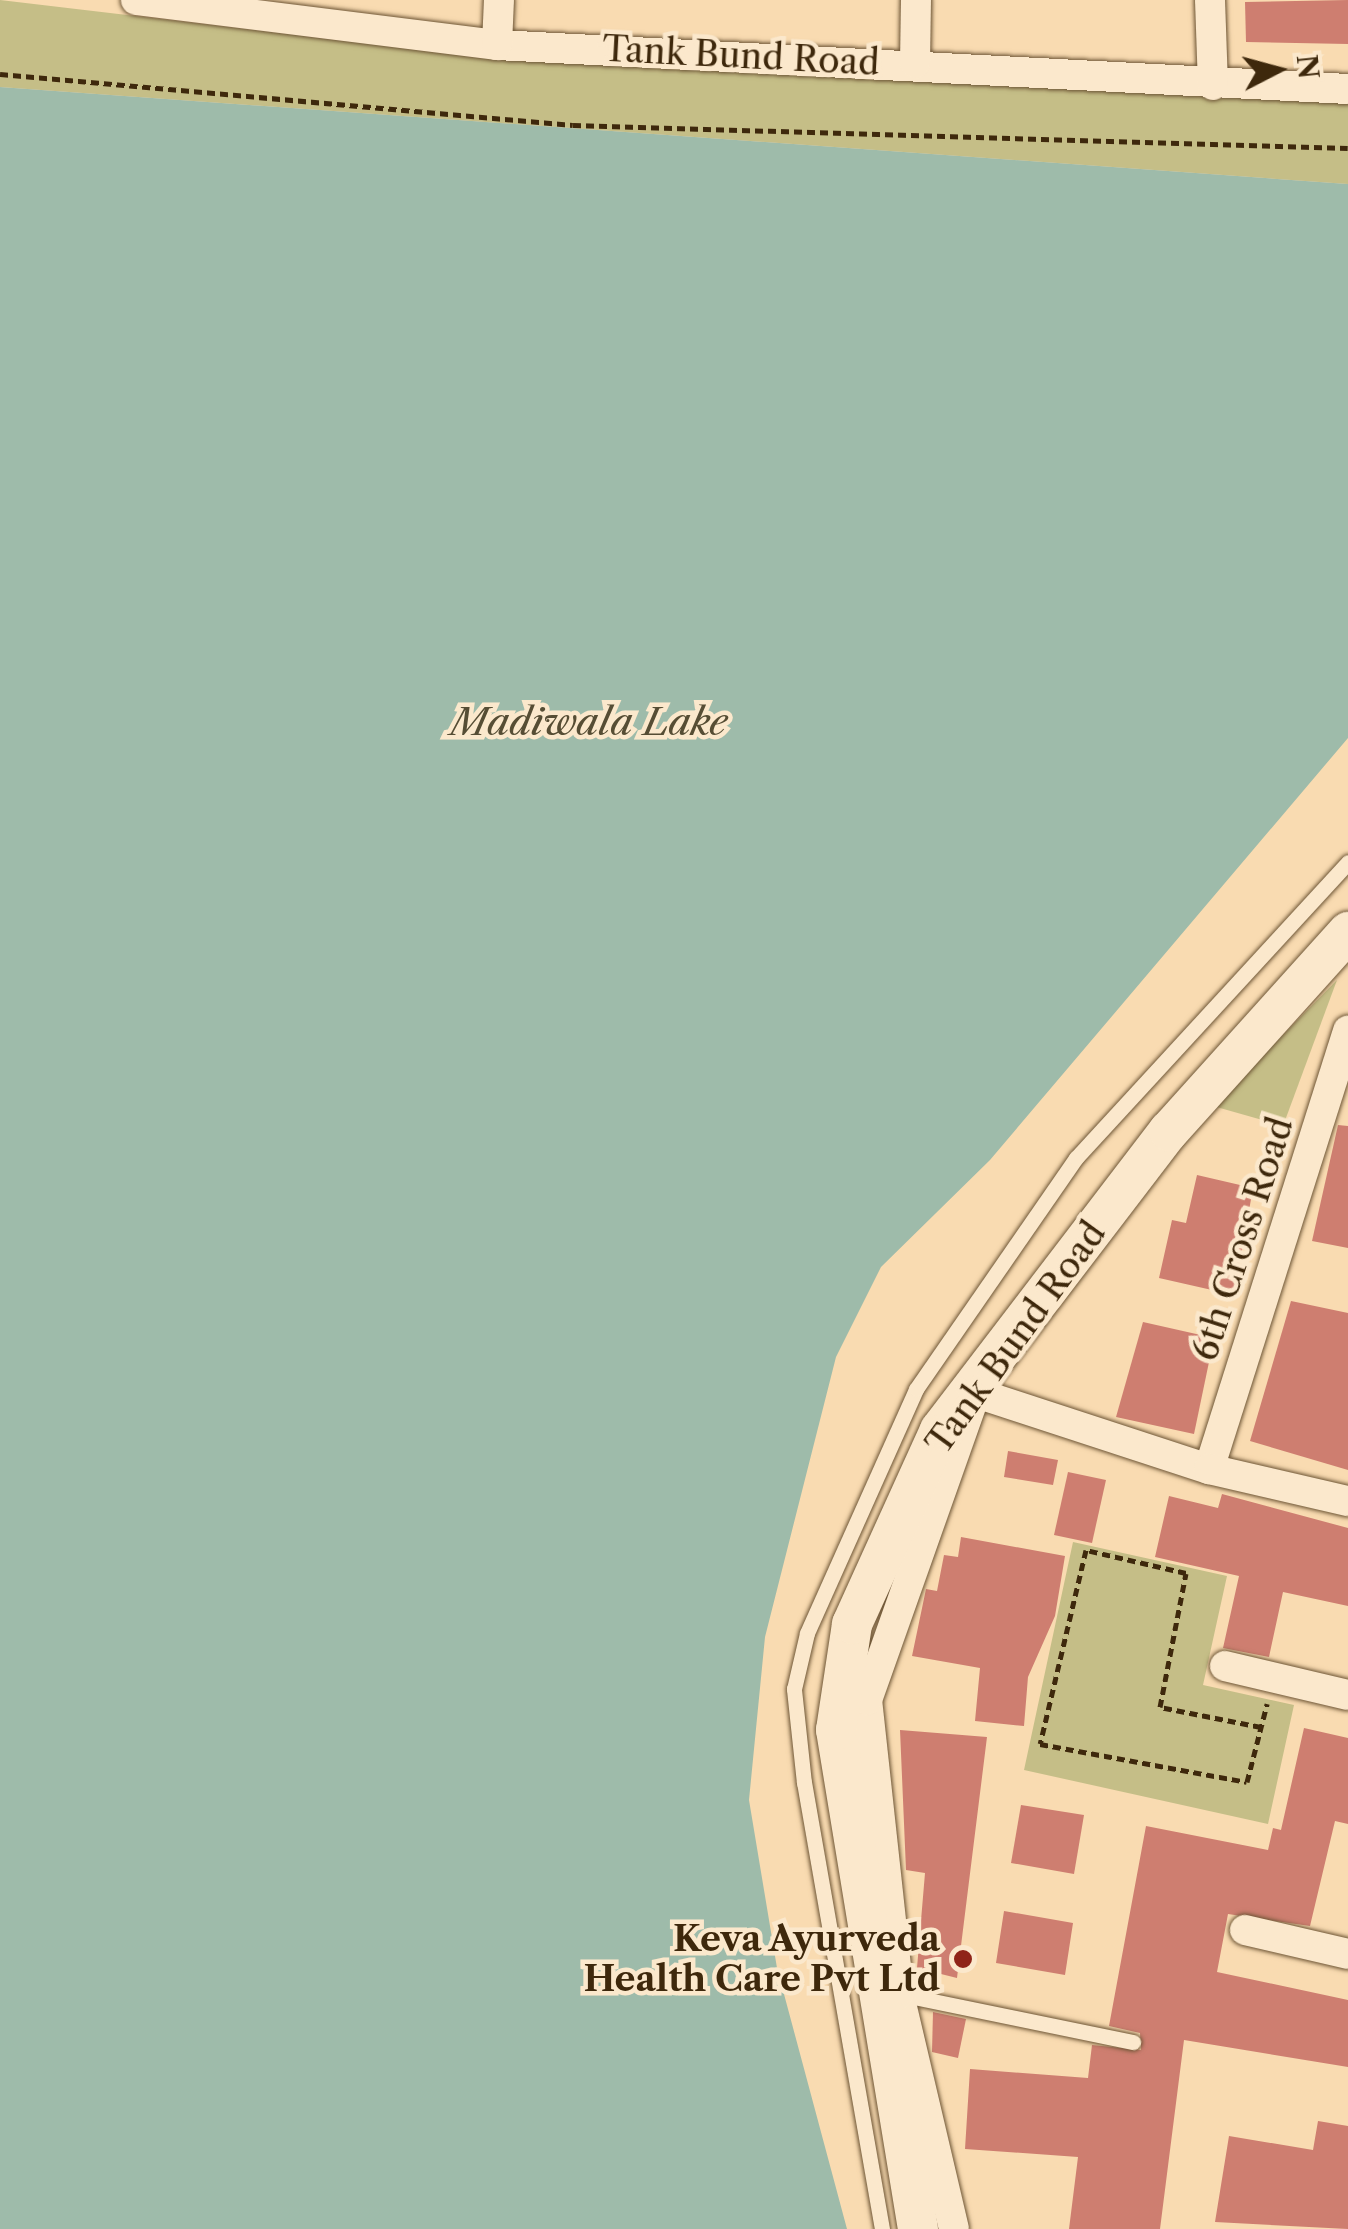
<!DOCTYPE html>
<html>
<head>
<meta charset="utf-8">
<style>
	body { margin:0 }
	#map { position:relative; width:1348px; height:2229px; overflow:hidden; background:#f9dbb1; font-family:"Libre Caslon Text",serif }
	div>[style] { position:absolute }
	.green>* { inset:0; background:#c5be87 }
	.water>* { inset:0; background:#9ebbaa }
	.building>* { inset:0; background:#ce7e70 }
	.path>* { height:5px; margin-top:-2.5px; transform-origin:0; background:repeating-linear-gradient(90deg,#3e280c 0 8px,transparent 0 13px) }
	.roads { filter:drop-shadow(0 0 2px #6d5535) drop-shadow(0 0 2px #6d5535) }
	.lane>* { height:15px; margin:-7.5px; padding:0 7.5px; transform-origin:7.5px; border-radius:7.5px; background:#fbe8cc }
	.street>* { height:30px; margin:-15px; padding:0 15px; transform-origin:15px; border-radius:15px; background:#fbe8cc }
	.secondary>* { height:40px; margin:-20px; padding:0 20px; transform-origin:20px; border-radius:20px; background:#fbe8cc }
	.dots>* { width:28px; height:28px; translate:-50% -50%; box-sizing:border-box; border:5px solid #fbe8cc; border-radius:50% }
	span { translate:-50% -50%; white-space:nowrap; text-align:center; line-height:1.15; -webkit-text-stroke:9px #fbe8cc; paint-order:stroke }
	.street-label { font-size:35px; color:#3e280c }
	.poi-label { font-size:35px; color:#3e280c; font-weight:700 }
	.right { translate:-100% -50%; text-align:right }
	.water-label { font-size:38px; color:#564d34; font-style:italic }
	.north { position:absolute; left:1228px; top:20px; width:100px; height:100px; -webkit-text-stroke:8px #fbe8cc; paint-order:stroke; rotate:84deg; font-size:28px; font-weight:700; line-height:40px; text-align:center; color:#3e280c }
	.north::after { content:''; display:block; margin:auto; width:35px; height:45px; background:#3e280c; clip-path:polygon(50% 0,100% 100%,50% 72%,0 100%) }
</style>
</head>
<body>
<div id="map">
	<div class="green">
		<i style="clip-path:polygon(0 0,499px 59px,1348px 101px,1348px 184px,0 87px)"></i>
		<i style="clip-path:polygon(1337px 980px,1283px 1126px,1213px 1106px)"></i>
		<i style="clip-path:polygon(1073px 1542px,1227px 1576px,1203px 1685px,1294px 1705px,1268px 1824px,1024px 1770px)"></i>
	</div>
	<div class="water">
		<i style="clip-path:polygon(0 87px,1348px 184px,1348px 738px,990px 1160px,881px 1267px,836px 1357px,765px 1637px,749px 1800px,777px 1968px,847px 2229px,0 2229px)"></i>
	</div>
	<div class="building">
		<i style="clip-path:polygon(1348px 0,1348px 44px,1246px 42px,1245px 2px)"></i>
		<i style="clip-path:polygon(1338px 1125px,1348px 1126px,1348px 1248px,1312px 1241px)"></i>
		<i style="clip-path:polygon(1197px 1175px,1253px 1188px,1234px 1295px,1159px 1278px,1172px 1220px,1186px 1223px)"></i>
		<i style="clip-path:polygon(1291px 1301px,1348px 1313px,1348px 1470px,1250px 1441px)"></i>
		<i style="clip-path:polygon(1143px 1322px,1214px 1338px,1194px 1434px,1116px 1417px)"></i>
		<i style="clip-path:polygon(1008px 1451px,1058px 1460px,1053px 1485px,1004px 1477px)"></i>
		<i style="clip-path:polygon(1068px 1472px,1106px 1480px,1092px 1543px,1054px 1535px)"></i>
		<i style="clip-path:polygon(1222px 1494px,1348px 1528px,1348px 1606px,1283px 1592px,1269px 1657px,1223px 1648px,1239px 1576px,1155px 1557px,1169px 1496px,1218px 1508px)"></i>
		<i style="clip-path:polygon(961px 1537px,1065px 1556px,1055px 1616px,1028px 1677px,1024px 1726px,975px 1721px,980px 1668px,912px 1656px,926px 1589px,937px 1591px,944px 1555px,958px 1557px)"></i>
		<i style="clip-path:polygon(1304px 1728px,1348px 1738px,1348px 1824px,1335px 1821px,1310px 1926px,1228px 1914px,1217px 1972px,1348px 2000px,1348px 2067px,1184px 2040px,1160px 2229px,1069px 2229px,1078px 2157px,965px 2149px,970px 2069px,1088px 2078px,1092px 2045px,1141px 2050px,1140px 2033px,1109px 2026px,1146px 1826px,1268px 1850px,1273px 1828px,1281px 1830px)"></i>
		<i style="clip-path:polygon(900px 1730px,987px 1737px,957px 1978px,917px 1968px,925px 1873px,906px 1870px)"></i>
		<i style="clip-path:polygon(1021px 1805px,1084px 1815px,1074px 1874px,1011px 1863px)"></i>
		<i style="clip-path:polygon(1004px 1911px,1073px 1923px,1065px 1975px,996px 1963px)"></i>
		<i style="clip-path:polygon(933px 2012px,966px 2019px,958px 2058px,932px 2052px)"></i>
		<i style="clip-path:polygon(1318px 2121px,1348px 2126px,1348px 2229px,1215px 2222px,1229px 2136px,1313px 2150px)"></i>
	</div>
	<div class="path">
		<i style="left:0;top:74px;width:575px;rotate:5.09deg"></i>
		<i style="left:573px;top:125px;width:775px;rotate:1.7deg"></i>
		<i style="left:1261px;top:1727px;width:103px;rotate:-168.8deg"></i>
		<i style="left:1160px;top:1707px;width:136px;rotate:-79deg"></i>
		<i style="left:1186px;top:1573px;width:103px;rotate:-167deg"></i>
		<i style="left:1086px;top:1550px;width:199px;rotate:103.3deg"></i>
		<i style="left:1040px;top:1744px;width:210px;rotate:10.4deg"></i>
		<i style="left:1247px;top:1782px;width:81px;rotate:-75.6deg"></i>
	</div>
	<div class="roads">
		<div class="lane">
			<i style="left:899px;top:1994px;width:239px;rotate:11.6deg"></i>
			<i style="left:882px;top:2229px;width:453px;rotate:-99.9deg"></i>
			<i style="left:804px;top:1783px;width:95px;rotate:-96.1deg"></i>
			<i style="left:794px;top:1689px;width:57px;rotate:-76.9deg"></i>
			<i style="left:807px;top:1633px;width:267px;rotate:-65.9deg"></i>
			<i style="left:916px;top:1389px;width:281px;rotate:-55.3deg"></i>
			<i style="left:1076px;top:1158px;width:402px;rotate:-47.4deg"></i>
		</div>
		<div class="street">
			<i style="left:136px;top:0;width:364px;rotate:7.1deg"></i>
			<i style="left:497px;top:45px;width:852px;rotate:2.96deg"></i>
			<i style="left:1210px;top:0;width:85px;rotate:88deg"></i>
			<i style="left:497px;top:45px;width:45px;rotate:-87.5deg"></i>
			<i style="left:915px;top:63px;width:63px;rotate:-89.1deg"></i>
			<i style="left:1209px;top:1469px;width:460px;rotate:-72.4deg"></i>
			<i style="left:1225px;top:1666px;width:126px;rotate:13.3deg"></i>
			<i style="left:1245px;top:1930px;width:106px;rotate:13.1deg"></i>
			<i style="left:954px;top:2229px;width:241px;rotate:-103.2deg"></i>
			<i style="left:899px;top:1994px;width:296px;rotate:-96.2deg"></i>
			<i style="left:867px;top:1700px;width:326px;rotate:-70.5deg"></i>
			<i style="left:976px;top:1393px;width:245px;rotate:18.1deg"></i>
			<i style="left:1209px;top:1469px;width:143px;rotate:13deg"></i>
		</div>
		<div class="secondary">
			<i style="left:918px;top:2229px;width:506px;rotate:-99.33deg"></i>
			<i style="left:836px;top:1730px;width:107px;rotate:-81.4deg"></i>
			<i style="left:852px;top:1624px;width:213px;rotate:-65.6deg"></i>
			<i style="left:940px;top:1430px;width:377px;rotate:-52.6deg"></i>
			<i style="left:1169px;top:1131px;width:268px;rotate:-48deg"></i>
		</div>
	</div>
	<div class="dots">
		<i style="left:963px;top:1959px;background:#8f2418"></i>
	</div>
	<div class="street-label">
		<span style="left:741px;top:56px;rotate:3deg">Tank Bund Road</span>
		<span style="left:1243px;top:1239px;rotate:-72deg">6th Cross Road</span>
		<span style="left:1016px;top:1338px;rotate:-54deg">Tank Bund Road</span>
	</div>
	<div class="poi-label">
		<span class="right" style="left:940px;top:1959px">Keva Ayurveda<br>Health Care Pvt Ltd</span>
	</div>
	<div class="water-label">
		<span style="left:589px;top:722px">Madiwala Lake</span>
	</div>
	<div class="north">N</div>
</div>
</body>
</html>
